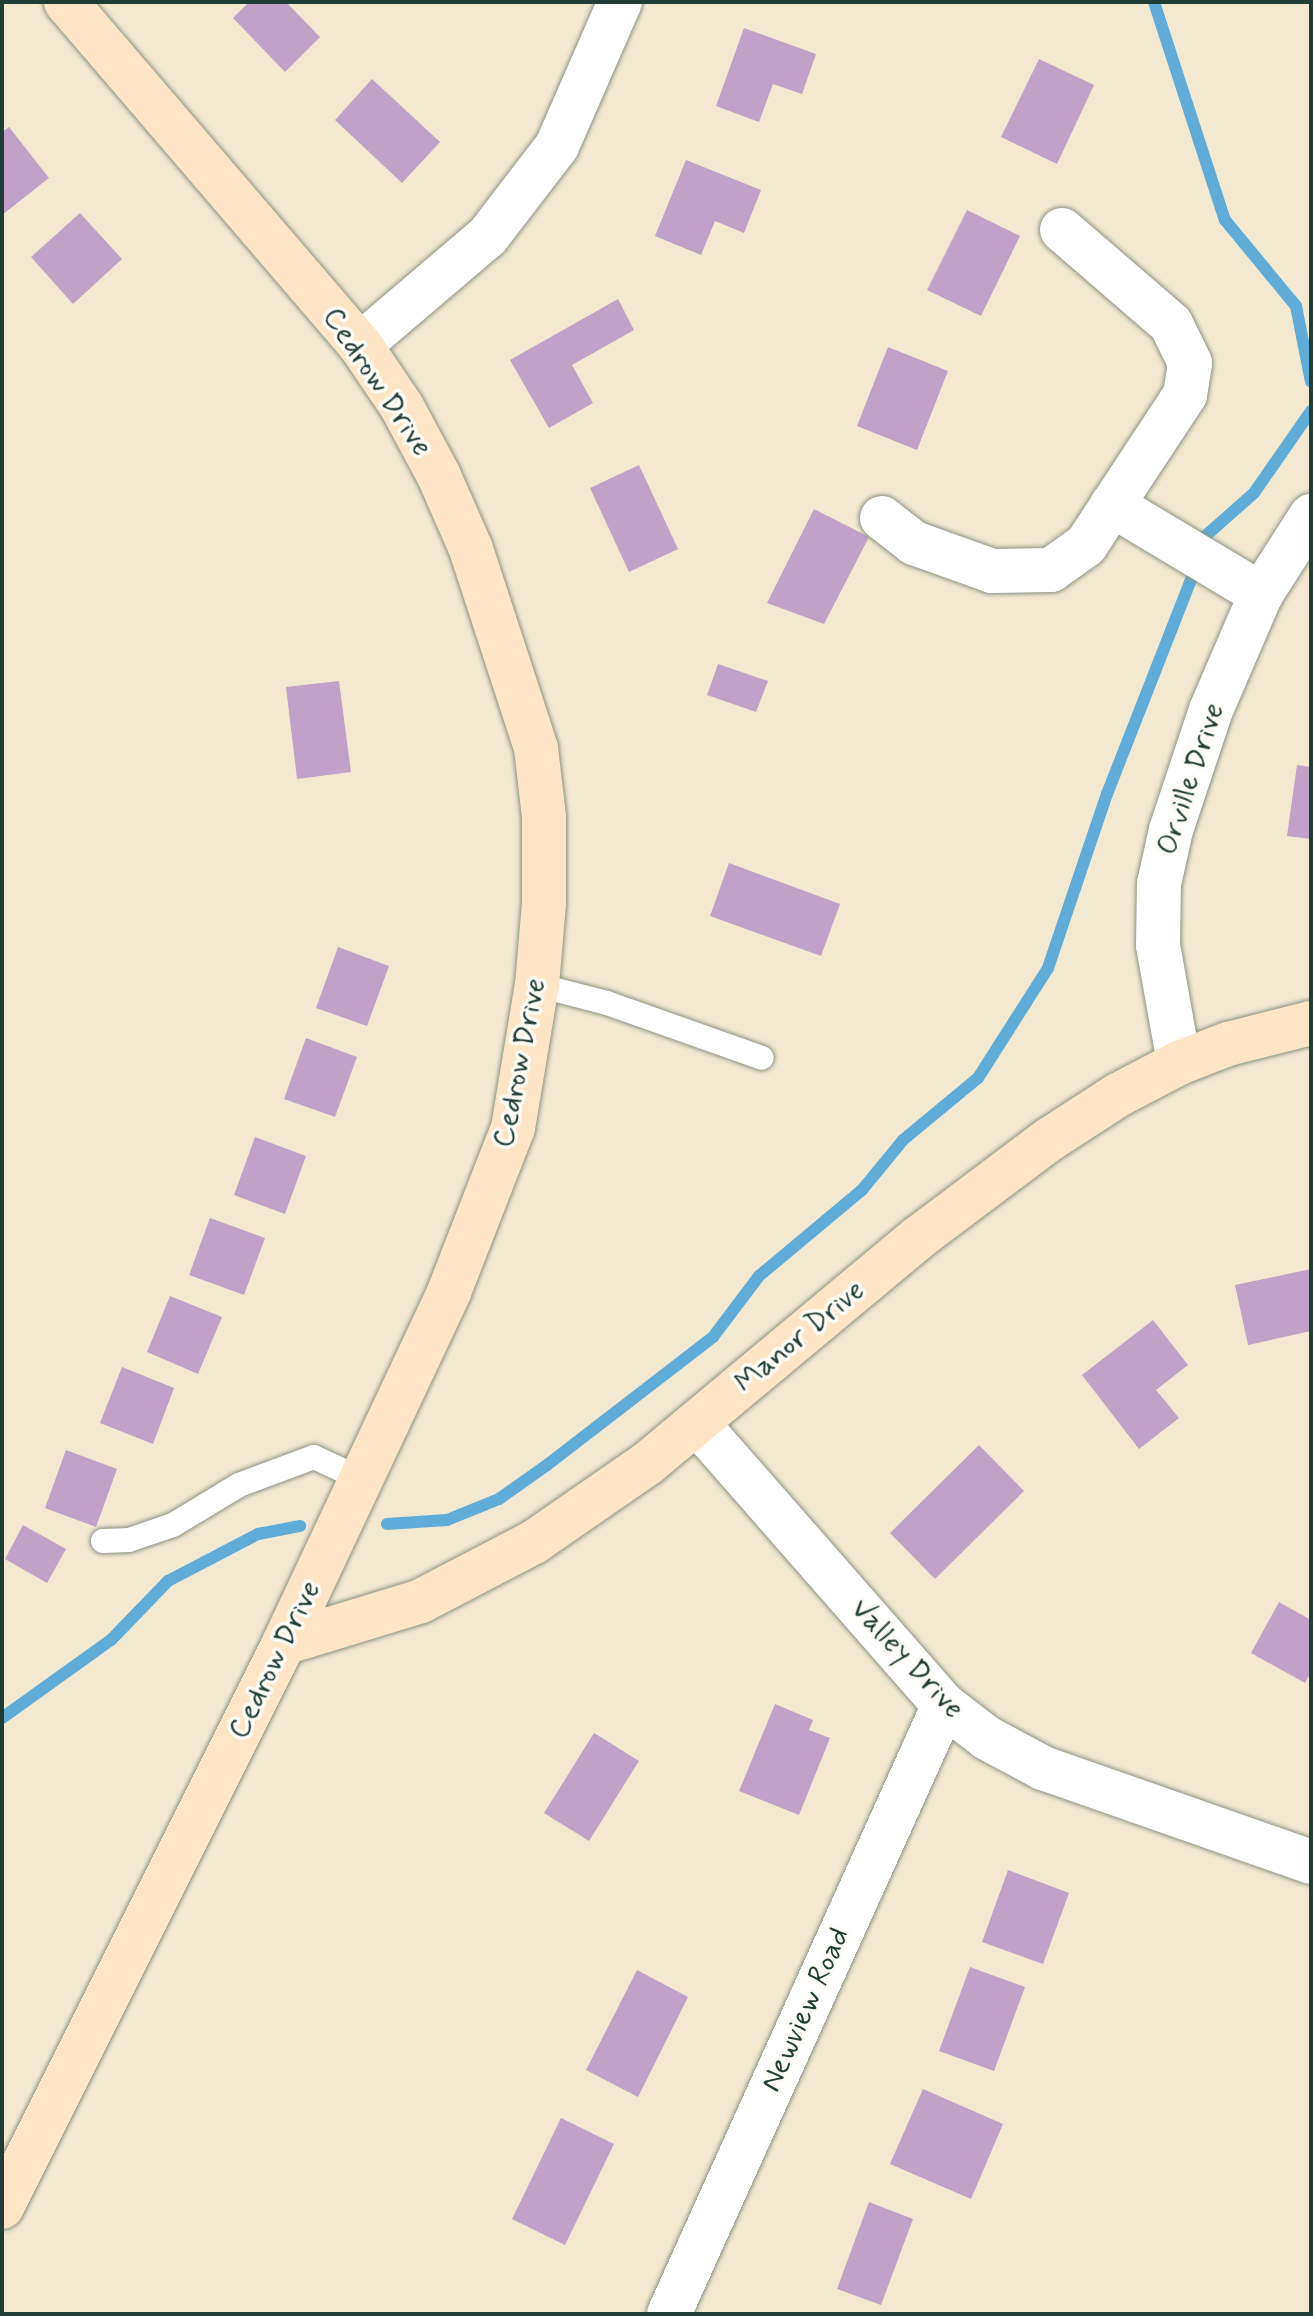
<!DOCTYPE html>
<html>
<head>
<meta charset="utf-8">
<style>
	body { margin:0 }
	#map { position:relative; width:1313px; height:2316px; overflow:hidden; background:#f3e9d1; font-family:Mynerve,sans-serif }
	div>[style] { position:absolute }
	.stream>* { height:12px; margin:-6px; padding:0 6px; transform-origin:6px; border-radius:6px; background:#5facd9 }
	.building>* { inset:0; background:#c1a1c7 }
	.roads { filter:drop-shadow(0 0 2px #899382) drop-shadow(0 0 2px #899382) }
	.lane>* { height:24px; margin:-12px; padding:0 12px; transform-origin:12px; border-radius:12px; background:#fff }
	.street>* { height:44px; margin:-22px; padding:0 22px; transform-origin:22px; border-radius:22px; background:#fff }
	.secondary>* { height:44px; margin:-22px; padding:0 22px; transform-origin:22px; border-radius:22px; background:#fde5c5 }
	span { translate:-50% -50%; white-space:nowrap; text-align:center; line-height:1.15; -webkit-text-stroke:7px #fdfcf7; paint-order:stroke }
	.street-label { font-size:30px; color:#1f3d34 }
	.frame { position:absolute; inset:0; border:4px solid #1f3d34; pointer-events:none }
</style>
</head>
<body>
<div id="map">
	<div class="stream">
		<i style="left:1154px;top:2px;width:229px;rotate:72deg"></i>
		<i style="left:1225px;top:220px;width:112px;rotate:50.5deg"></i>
		<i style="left:1296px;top:306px;width:77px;rotate:78.8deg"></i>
		<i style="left:1202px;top:539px;width:69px;rotate:-41.5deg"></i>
		<i style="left:1254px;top:493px;width:100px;rotate:-55.2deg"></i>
		<i style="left:387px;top:1524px;width:60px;rotate:-3.8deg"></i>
		<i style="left:447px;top:1520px;width:56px;rotate:-22deg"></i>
		<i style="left:499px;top:1499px;width:59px;rotate:-35.3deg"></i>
		<i style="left:547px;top:1465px;width:210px;rotate:-37.6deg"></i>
		<i style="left:713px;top:1337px;width:76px;rotate:-53deg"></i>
		<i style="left:759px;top:1276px;width:134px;rotate:-39.9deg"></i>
		<i style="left:862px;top:1190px;width:65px;rotate:-50.6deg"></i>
		<i style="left:903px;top:1140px;width:97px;rotate:-39.6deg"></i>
		<i style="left:978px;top:1078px;width:130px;rotate:-57.5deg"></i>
		<i style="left:1048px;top:968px;width:184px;rotate:-71.3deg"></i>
		<i style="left:1107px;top:794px;width:233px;rotate:-68.6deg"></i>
		<i style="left:2px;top:1718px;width:134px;rotate:-35.6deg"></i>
		<i style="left:111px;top:1640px;width:82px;rotate:-46deg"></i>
		<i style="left:168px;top:1581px;width:102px;rotate:-27.6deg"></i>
		<i style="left:258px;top:1534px;width:43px;rotate:-10.8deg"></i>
	</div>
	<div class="building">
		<i style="clip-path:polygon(249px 2px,286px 2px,320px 37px,285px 72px,233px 18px)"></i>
		<i style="clip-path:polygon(744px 28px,816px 54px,802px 94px,773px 84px,759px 122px,716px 106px)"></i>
		<i style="clip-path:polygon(1039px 59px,1094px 85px,1057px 164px,1001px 137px)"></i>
		<i style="clip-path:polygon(372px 79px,440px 142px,402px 183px,335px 120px)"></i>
		<i style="clip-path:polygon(9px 127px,49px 178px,2px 215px,2px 132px)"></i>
		<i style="clip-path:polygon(686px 160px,761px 190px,744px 233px,715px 221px,701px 255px,655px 236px)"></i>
		<i style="clip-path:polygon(967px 210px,1020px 236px,981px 316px,927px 290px)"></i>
		<i style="clip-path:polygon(80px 213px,122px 259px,73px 304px,31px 257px)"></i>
		<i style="clip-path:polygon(618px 299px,634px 330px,572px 365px,593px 403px,549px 428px,510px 360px)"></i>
		<i style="clip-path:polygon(888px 347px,948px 371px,917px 450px,857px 426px)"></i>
		<i style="clip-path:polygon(639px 465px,678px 549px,629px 572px,590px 488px)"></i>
		<i style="clip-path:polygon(814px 509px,869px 537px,824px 624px,767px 603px)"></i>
		<i style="clip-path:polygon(718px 664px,768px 681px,756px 712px,707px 695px)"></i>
		<i style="clip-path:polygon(339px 681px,351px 772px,297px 779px,286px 687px)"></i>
		<i style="clip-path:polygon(1297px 765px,1311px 767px,1311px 839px,1287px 836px)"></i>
		<i style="clip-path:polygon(729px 863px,840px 904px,821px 956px,710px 916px)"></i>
		<i style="clip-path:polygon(338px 947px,389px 966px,367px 1026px,316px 1008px)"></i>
		<i style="clip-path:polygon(306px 1038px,357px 1057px,335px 1117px,284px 1099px)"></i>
		<i style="clip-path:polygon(255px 1137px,306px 1156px,285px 1214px,234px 1195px)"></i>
		<i style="clip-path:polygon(210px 1218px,265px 1238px,244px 1295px,189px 1275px)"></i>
		<i style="clip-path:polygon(1311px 1269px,1311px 1331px,1248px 1345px,1235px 1285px)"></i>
		<i style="clip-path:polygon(170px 1296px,222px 1317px,198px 1374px,147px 1352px)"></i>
		<i style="clip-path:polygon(1153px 1320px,1188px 1365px,1156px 1390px,1179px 1418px,1139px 1449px,1082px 1375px)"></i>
		<i style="clip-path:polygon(122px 1367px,174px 1388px,153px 1444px,100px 1423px)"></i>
		<i style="clip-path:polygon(979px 1445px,1024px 1491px,935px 1579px,890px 1533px)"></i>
		<i style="clip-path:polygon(66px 1450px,117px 1469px,96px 1527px,45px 1508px)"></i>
		<i style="clip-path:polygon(23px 1525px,66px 1549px,47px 1583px,5px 1559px)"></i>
		<i style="clip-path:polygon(1279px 1602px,1311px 1620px,1311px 1672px,1305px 1683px,1251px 1653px)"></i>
		<i style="clip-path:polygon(775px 1704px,813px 1720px,809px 1730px,830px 1738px,799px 1815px,739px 1791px)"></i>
		<i style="clip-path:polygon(594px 1733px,639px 1761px,589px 1841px,544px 1813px)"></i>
		<i style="clip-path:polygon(1008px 1870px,1069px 1893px,1043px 1964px,982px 1942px)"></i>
		<i style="clip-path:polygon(970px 1967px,1025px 1987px,994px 2071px,939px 2051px)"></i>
		<i style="clip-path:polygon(637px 1970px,688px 1997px,638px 2097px,586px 2070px)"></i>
		<i style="clip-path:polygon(923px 2089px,1003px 2124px,971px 2199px,890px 2164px)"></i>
		<i style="clip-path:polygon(561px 2118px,614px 2144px,565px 2245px,512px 2219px)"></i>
		<i style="clip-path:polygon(869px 2202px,913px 2219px,881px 2305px,837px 2289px)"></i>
	</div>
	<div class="roads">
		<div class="lane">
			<i style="left:537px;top:985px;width:72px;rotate:14.4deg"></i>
			<i style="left:607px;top:1003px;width:164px;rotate:19.5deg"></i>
			<i style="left:103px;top:1541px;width:26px;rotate:-2deg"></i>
			<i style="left:129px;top:1540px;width:46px;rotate:-18.8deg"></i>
			<i style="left:173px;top:1525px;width:77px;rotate:-31.2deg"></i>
			<i style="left:239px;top:1485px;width:80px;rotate:-20.5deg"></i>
			<i style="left:314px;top:1457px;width:52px;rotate:25.1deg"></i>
		</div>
		<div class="street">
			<i style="left:360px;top:345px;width:168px;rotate:-40.4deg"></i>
			<i style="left:488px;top:236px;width:113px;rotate:-52.5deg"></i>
			<i style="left:557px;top:146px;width:157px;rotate:-66.4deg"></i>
			<i style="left:1112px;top:505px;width:174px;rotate:30.9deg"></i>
			<i style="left:882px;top:518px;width:41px;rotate:38deg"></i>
			<i style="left:914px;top:543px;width:83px;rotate:19.7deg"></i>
			<i style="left:992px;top:571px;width:59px;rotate:-1deg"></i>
			<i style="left:1051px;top:570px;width:43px;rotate:-35.5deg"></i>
			<i style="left:1086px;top:545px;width:180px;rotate:-56.6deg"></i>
			<i style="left:1185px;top:395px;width:32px;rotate:-81deg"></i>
			<i style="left:1190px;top:363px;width:43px;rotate:-116deg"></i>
			<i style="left:1171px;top:324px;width:144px;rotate:-139.2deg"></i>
			<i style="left:1179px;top:1063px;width:120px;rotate:-100.1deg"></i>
			<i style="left:1158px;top:945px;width:61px;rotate:-89.1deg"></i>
			<i style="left:1159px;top:884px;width:55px;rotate:-77.5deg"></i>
			<i style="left:1171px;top:830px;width:126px;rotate:-71.6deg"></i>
			<i style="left:1211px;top:710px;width:126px;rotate:-66.7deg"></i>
			<i style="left:1261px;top:594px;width:93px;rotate:-57.3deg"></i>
			<i style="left:697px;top:1423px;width:375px;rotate:48.8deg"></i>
			<i style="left:944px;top:1705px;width:54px;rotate:37.5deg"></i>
			<i style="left:987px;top:1738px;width:64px;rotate:28.2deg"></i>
			<i style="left:1043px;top:1768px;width:284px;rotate:19.3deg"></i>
			<i style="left:669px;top:2314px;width:668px;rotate:-65.7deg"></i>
		</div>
		<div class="secondary">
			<i style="left:284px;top:1643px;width:143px;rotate:-17deg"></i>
			<i style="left:421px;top:1601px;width:127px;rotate:-27.6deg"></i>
			<i style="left:534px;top:1542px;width:139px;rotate:-34.7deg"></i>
			<i style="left:648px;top:1463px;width:351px;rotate:-39.8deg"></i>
			<i style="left:918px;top:1238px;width:165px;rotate:-36.9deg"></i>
			<i style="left:1050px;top:1139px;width:81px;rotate:-32.9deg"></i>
			<i style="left:1118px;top:1095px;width:69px;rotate:-27.7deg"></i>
			<i style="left:1179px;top:1063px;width:53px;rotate:-21.2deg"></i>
			<i style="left:1228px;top:1044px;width:86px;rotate:-14.2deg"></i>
			<i style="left:2px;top:2207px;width:631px;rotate:-63.43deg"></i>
			<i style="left:284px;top:1643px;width:388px;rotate:-64.8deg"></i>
			<i style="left:449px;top:1292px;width:176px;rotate:-68.7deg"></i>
			<i style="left:513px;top:1128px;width:145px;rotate:-80.5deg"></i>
			<i style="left:537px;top:985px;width:81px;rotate:-85.1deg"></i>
			<i style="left:544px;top:904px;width:87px;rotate:-90deg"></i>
			<i style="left:544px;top:817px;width:69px;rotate:-96.6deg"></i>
			<i style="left:536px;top:748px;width:209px;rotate:-108.1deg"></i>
			<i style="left:471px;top:549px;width:80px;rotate:-113.7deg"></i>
			<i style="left:439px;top:476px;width:78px;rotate:-118.2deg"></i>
			<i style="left:402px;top:407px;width:75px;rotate:-124.1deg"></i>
			<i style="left:360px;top:345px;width:452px;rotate:-130.6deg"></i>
		</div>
	</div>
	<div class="street-label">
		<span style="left:377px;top:382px;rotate:56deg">Cedrow Drive</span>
		<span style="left:1191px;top:779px;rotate:-72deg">Orville Drive</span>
		<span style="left:520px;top:1063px;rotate:-79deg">Cedrow Drive</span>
		<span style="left:800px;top:1337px;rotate:-40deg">Manor Drive</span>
		<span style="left:907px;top:1659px;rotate:47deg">Valley Drive</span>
		<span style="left:275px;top:1660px;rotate:-64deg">Cedrow Drive</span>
		<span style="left:806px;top:2010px;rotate:-66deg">Newview Road</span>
	</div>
	<div class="frame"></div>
</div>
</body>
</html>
